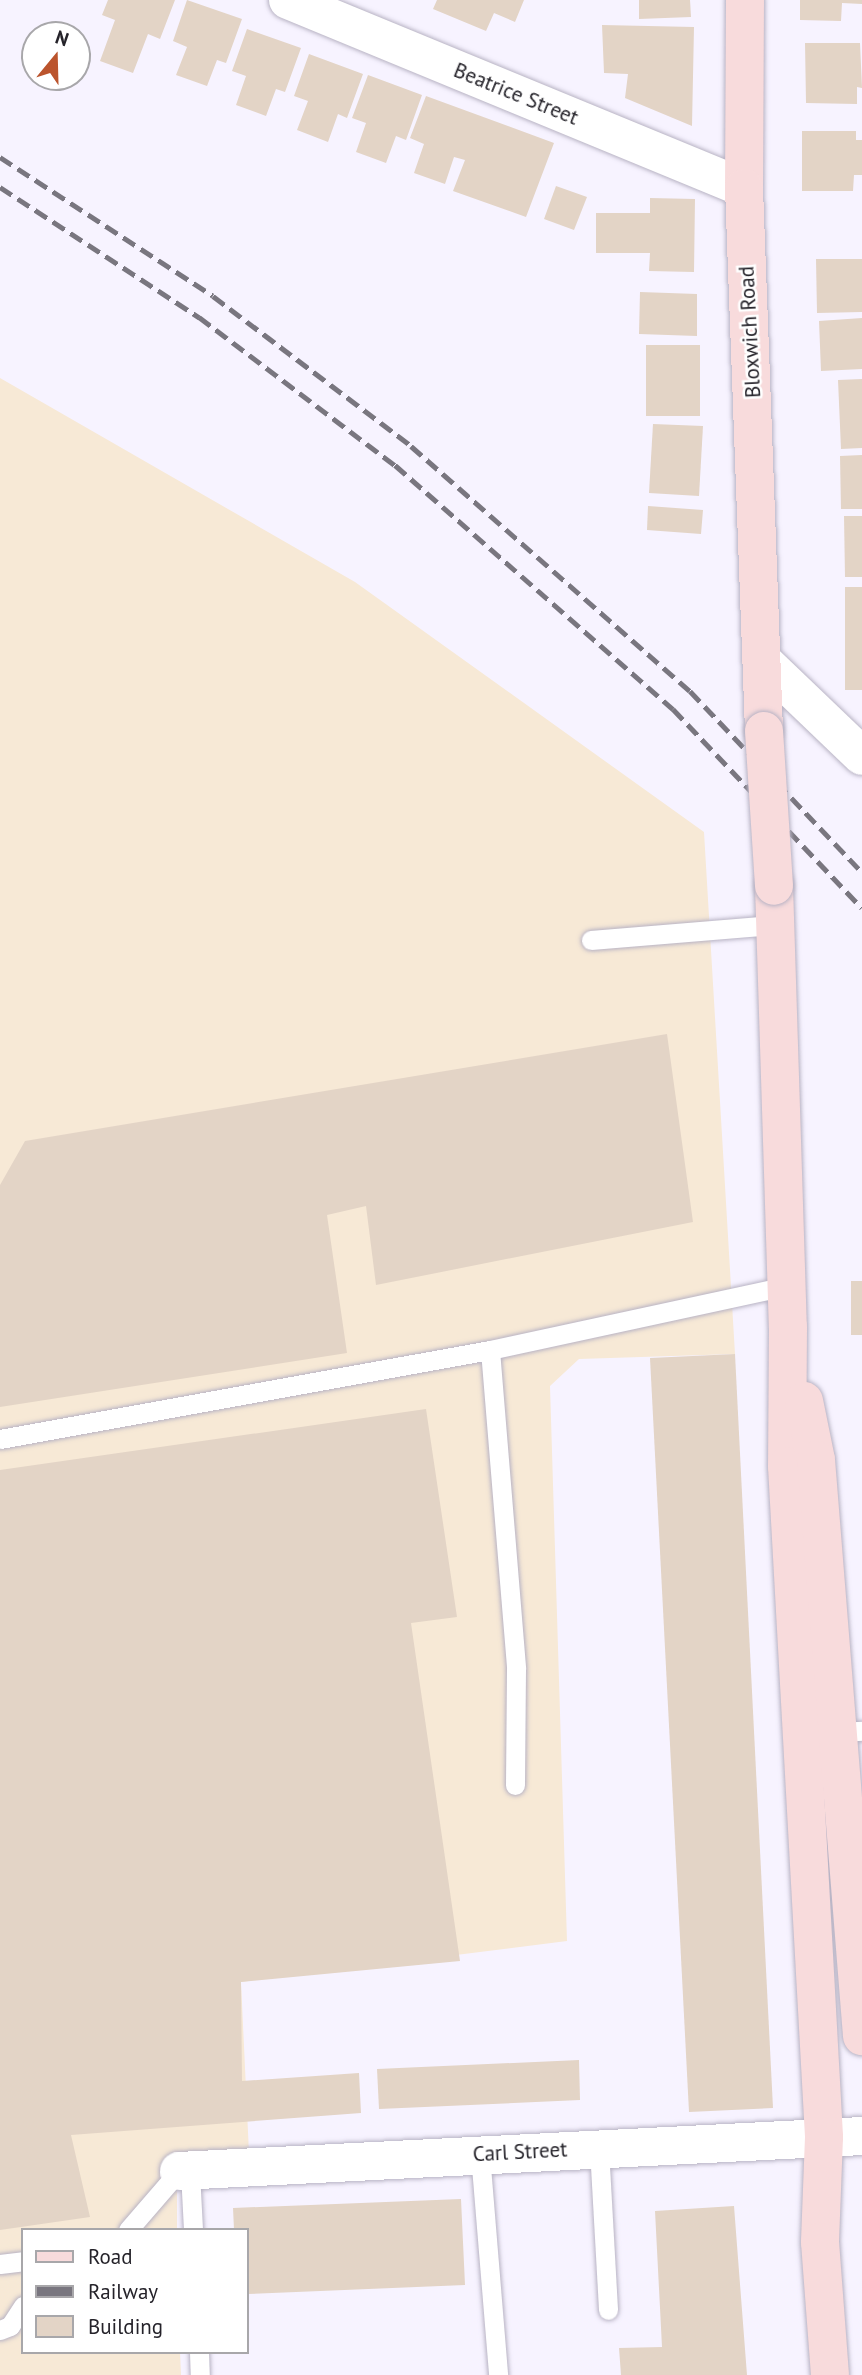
<!DOCTYPE html>
<html>
<head>
<meta charset="utf-8">
<style>
	body { margin:0 }
	#map { position:relative; width:862px; height:2375px; overflow:hidden; background:#f7f3ff; font-family:"PT Sans",sans-serif }
	div>[style] { position:absolute }
	.industrial>* { inset:0; background:#f7e9d6 }
	.building>* { inset:0; background:#e3d4c6 }
	.roads { filter:drop-shadow(0 0 2px #b8b3c4) drop-shadow(0 0 2px #b8b3c4) }
	.service>* { height:19px; margin:-9.5px; padding:0 9.5px; transform-origin:9.5px; border-radius:9.5px; background:#fff }
	.minor>* { height:38px; margin:-19px; padding:0 19px; transform-origin:19px; border-radius:19px; background:#fff }
	.secondary>* { height:38px; margin:-19px; padding:0 19px; transform-origin:19px; border-radius:19px; background:#f8dbdc }
	.rail>* { height:5px; margin-top:-2.5px; transform-origin:0; background:repeating-linear-gradient(90deg,#79767f 0 14px,transparent 0 21px) }
	.bridges { filter:drop-shadow(0 0 2px #b8b3c4) drop-shadow(0 0 2px #b8b3c4) }
	.secondary-bridge>* { height:38px; margin:-19px; padding:0 19px; transform-origin:19px; border-radius:19px; background:#f8dbdc }
	span { translate:-50% -50%; white-space:nowrap; text-align:center; line-height:1.15; -webkit-text-stroke:5px #fff; paint-order:stroke }
	.street-label { font-size:21px; color:#25232a }
	.legend { position:absolute; left:21px; top:2228px; width:228px; height:126px; box-sizing:border-box; background:#fff; border:2px solid #a8a7aa; margin:0; padding:9px 12px; list-style:none; font-size:21px; color:#25232a }
	.legend li { display:flex; align-items:center; gap:14px; height:35px }
	.legend b { width:35px; border:2px solid #a8a7aa }
	.north { position:absolute; left:21px; top:21px; width:70px; height:70px; box-sizing:border-box; background:#fff; border:2px solid #a8a7aa; border-radius:50%; rotate:19deg; font-size:19px; font-weight:700; line-height:28px; text-align:center; color:#25232a }
	.north::after { content:''; display:block; margin:auto; width:24px; height:32px; background:#bb542d; clip-path:polygon(50% 0,100% 100%,50% 72%,0 100%) }
</style>
</head>
<body>
<div id="map">
	<div class="industrial">
		<i style="clip-path:polygon(0 378px,355px 582px,704px 832px,735px 1354px,579px 1359px,550px 1386px,567px 1941px,241px 1982px,249px 2153px,177px 2155px,177px 2230px,23px 2230px,23px 2352px,180px 2352px,181px 2375px,0 2375px)"></i>
	</div>
	<div class="building">
		<i style="clip-path:polygon(108px 0,175px 0,160px 39px,148px 34px,133px 73px,100px 61px,115px 20px,102px 15px)"></i>
		<i style="clip-path:polygon(187px 0,242px 19px,226px 63px,217px 60px,207px 86px,176px 75px,187px 47px,173px 41px)"></i>
		<i style="clip-path:polygon(437px 0,524px 0,515px 22px,494px 13px,486px 31px,433px 9px)"></i>
		<i style="clip-path:polygon(639px 0,690px 0,691px 17px,639px 19px)"></i>
		<i style="clip-path:polygon(800px 0,862px 0,862px 4px,842px 3px,841px 21px,800px 20px)"></i>
		<i style="clip-path:polygon(602px 25px,694px 27px,692px 126px,625px 98px,628px 74px,604px 73px)"></i>
		<i style="clip-path:polygon(247px 29px,301px 48px,285px 92px,276px 89px,266px 116px,236px 105px,246px 76px,232px 71px)"></i>
		<i style="clip-path:polygon(805px 43px,860px 43px,862px 88px,857px 87px,857px 104px,806px 103px)"></i>
		<i style="clip-path:polygon(309px 54px,363px 74px,347px 118px,338px 114px,328px 142px,297px 130px,308px 101px,294px 96px)"></i>
		<i style="clip-path:polygon(368px 75px,422px 95px,406px 140px,396px 136px,386px 163px,356px 152px,366px 123px,352px 118px)"></i>
		<i style="clip-path:polygon(426px 96px,554px 143px,526px 217px,453px 191px,465px 160px,454px 157px,445px 184px,414px 173px,424px 144px,410px 138px)"></i>
		<i style="clip-path:polygon(802px 131px,856px 131px,856px 140px,862px 140px,862px 175px,854px 175px,853px 191px,802px 191px)"></i>
		<i style="clip-path:polygon(556px 186px,587px 197px,574px 230px,544px 219px)"></i>
		<i style="clip-path:polygon(650px 198px,695px 199px,694px 272px,649px 271px,650px 253px,596px 253px,596px 213px,650px 213px)"></i>
		<i style="clip-path:polygon(816px 259px,862px 259px,862px 312px,817px 313px)"></i>
		<i style="clip-path:polygon(640px 292px,697px 294px,697px 336px,639px 334px)"></i>
		<i style="clip-path:polygon(862px 318px,862px 369px,821px 371px,819px 321px)"></i>
		<i style="clip-path:polygon(646px 345px,700px 345px,700px 416px,646px 416px)"></i>
		<i style="clip-path:polygon(862px 379px,862px 448px,841px 449px,838px 380px)"></i>
		<i style="clip-path:polygon(653px 424px,703px 426px,699px 496px,649px 493px)"></i>
		<i style="clip-path:polygon(862px 455px,862px 509px,841px 509px,840px 456px)"></i>
		<i style="clip-path:polygon(648px 506px,703px 510px,701px 534px,647px 530px)"></i>
		<i style="clip-path:polygon(844px 516px,862px 516px,862px 577px,845px 577px)"></i>
		<i style="clip-path:polygon(845px 587px,862px 587px,862px 690px,845px 690px)"></i>
		<i style="clip-path:polygon(667px 1034px,693px 1222px,376px 1285px,366px 1206px,327px 1215px,347px 1353px,0 1407px,0 1185px,25px 1141px)"></i>
		<i style="clip-path:polygon(851px 1281px,862px 1281px,862px 1335px,851px 1335px)"></i>
		<i style="clip-path:polygon(735px 1354px,773px 2108px,689px 2112px,650px 1358px)"></i>
		<i style="clip-path:polygon(426px 1409px,457px 1617px,411px 1623px,460px 1961px,241px 1982px,242px 2081px,359px 2073px,361px 2113px,71px 2135px,90px 2217px,0 2230px,0 1470px)"></i>
		<i style="clip-path:polygon(579px 2060px,580px 2100px,379px 2109px,377px 2069px)"></i>
		<i style="clip-path:polygon(461px 2199px,465px 2285px,247px 2294px,247px 2230px,234px 2230px,233px 2208px)"></i>
		<i style="clip-path:polygon(734px 2206px,747px 2375px,621px 2375px,619px 2348px,662px 2347px,655px 2211px)"></i>
	</div>
	<div class="roads">
		<div class="service">
			<i style="left:591px;top:940px;width:185px;rotate:-4.7deg"></i>
			<i style="left:490px;top:1350px;width:320px;rotate:85.3deg"></i>
			<i style="left:516px;top:1669px;width:116px;rotate:90.5deg"></i>
			<i style="left:0;top:1439px;width:498px;rotate:-10.3deg"></i>
			<i style="left:490px;top:1350px;width:303px;rotate:-12.2deg"></i>
			<i style="left:840px;top:1732px;width:22px;rotate:-3deg"></i>
			<i style="left:599px;top:2148px;width:162px;rotate:86.8deg"></i>
			<i style="left:480px;top:2154px;width:222px;rotate:85.3deg"></i>
			<i style="left:190px;top:2172px;width:58px;rotate:87deg"></i>
			<i style="left:128px;top:2230px;width:78px;rotate:-49.2deg"></i>
			<i style="left:0;top:2264px;width:23px;rotate:-7deg"></i>
			<i style="left:0;top:2330px;width:11px;rotate:-22deg"></i>
			<i style="left:10px;top:2326px;width:24px;rotate:-57deg"></i>
			<i style="left:199px;top:2352px;width:23px;rotate:88deg"></i>
		</div>
		<div class="minor">
			<i style="left:288px;top:0;width:493px;rotate:22.4deg"></i>
			<i style="left:765px;top:663px;width:134px;rotate:43.8deg"></i>
			<i style="left:179px;top:2171px;width:684px;rotate:-2.93deg"></i>
		</div>
		<div class="secondary">
			<i style="left:745px;top:0;width:188px;rotate:90.3deg"></i>
			<i style="left:744px;top:188px;width:543px;rotate:87.89deg"></i>
			<i style="left:774px;top:886px;width:441px;rotate:88.2deg"></i>
			<i style="left:788px;top:1327px;width:139px;rotate:90.4deg"></i>
			<i style="left:787px;top:1466px;width:672px;rotate:86.84deg"></i>
			<i style="left:824px;top:2137px;width:105px;rotate:92.2deg"></i>
			<i style="left:820px;top:2242px;width:133px;rotate:85.7deg"></i>
			<i style="left:804px;top:1401px;width:60px;rotate:78.5deg"></i>
			<i style="left:816px;top:1460px;width:578px;rotate:85.43deg"></i>
		</div>
	</div>
	<div class="rail">
		<i style="left:0;top:157px;width:254px;rotate:33.1deg"></i>
		<i style="left:213px;top:296px;width:248px;rotate:37.1deg"></i>
		<i style="left:411px;top:446px;width:371px;rotate:41.3deg"></i>
		<i style="left:690px;top:691px;width:250px;rotate:46.5deg"></i>
		<i style="left:0;top:187px;width:238px;rotate:33.2deg"></i>
		<i style="left:199px;top:317px;width:246px;rotate:37.1deg"></i>
		<i style="left:395px;top:465px;width:370px;rotate:41.3deg"></i>
		<i style="left:673px;top:709px;width:274px;rotate:46.5deg"></i>
	</div>
	<div class="bridges">
		<div class="secondary-bridge">
			<i style="left:764px;top:731px;width:155px;rotate:86.3deg"></i>
		</div>
	</div>
	<div class="street-label">
		<span style="left:516px;top:94px;rotate:22deg">Beatrice Street</span>
		<span style="left:750px;top:332px;rotate:-93deg">Bloxwich Road</span>
		<span style="left:520px;top:2152px;rotate:-3deg">Carl Street</span>
	</div>
	<ul class="legend">
	<li><b style="height:9px;background:#f8dbdc"></b>Road</li>
	<li><b style="height:9px;background:#79767f"></b>Railway</li>
	<li><b style="height:19px;background:#e3d4c6"></b>Building</li>
	</ul>
	<div class="north">N</div>
</div>
</body>
</html>
